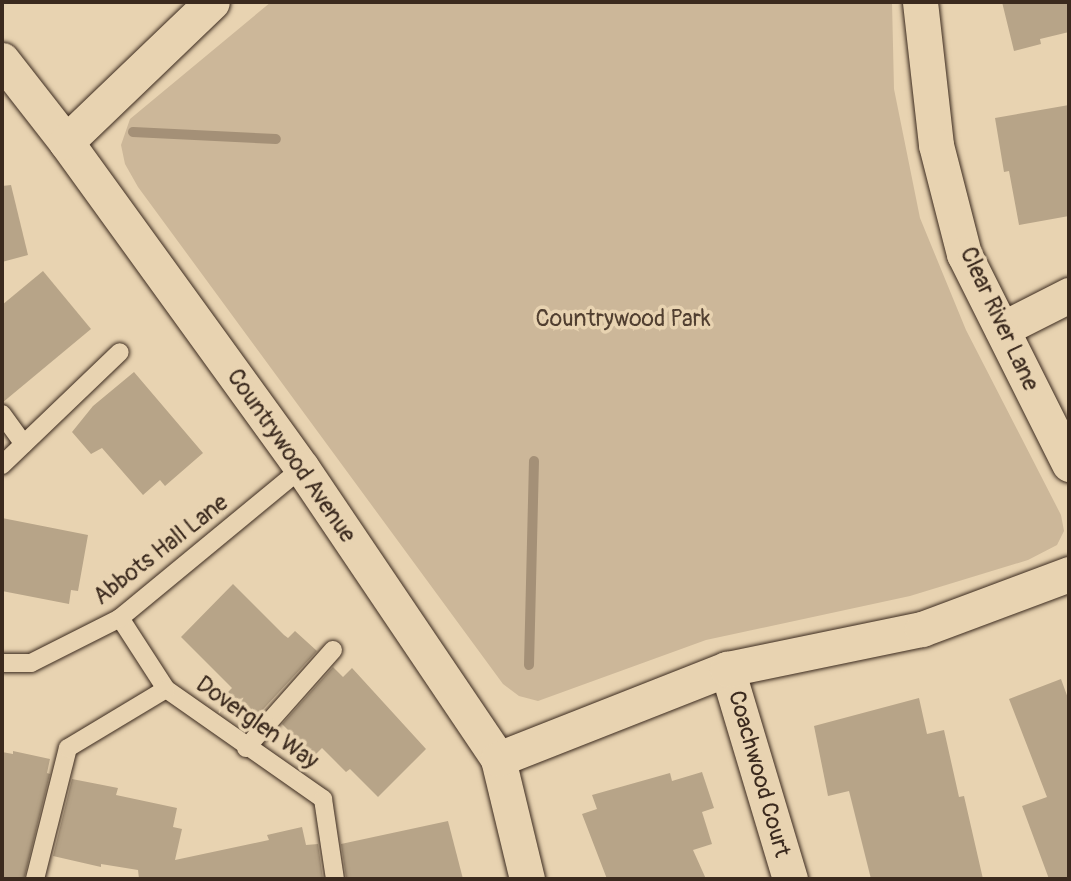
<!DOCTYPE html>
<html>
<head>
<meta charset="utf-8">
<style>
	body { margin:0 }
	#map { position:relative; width:1071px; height:881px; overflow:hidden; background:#e8d3b1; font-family:Pangolin,sans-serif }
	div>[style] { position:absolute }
	.green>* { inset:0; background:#ccb799 }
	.stream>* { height:10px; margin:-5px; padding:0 5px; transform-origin:5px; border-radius:5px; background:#a49077 }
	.building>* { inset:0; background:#b7a488 }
	.roads { filter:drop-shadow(0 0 2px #3b2a1e) drop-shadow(0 0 2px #3b2a1e) }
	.lane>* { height:18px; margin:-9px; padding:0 9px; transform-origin:9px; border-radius:9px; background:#e8d3b1 }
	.street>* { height:35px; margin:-17.5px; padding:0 17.5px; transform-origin:17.5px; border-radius:17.5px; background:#e8d3b1 }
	span { translate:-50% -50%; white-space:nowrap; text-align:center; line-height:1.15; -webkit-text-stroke:7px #e8d3b1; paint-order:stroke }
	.park-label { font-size:23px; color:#513f30 }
	.street-label { font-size:23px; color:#3b2a1e }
	.frame { position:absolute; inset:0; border:4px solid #3b2a1e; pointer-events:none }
</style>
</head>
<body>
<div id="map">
	<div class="green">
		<i style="clip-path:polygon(271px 2px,892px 2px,894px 89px,920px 218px,966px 330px,1061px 515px,1064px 531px,1057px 545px,1028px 560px,910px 596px,706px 640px,538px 701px,519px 696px,503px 684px,138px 187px,125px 164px,121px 145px,130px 119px)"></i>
	</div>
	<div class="stream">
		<i style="left:133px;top:132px;width:143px;rotate:2.8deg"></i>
		<i style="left:529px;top:665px;width:204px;rotate:-88.6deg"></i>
	</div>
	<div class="building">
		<i style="clip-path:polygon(1002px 2px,1069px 2px,1069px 32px,1040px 39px,1041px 44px,1014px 51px)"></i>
		<i style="clip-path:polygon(1069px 105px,1069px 216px,1019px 225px,1009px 171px,1004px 172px,995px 118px)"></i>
		<i style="clip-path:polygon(11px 185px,28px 255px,2px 262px,2px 186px)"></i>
		<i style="clip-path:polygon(43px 271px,91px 329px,2px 403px,2px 305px)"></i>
		<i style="clip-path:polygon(134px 372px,203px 453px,165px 486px,160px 480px,143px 495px,102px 448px,91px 454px,72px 432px,93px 406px)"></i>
		<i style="clip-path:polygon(2px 518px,88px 535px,78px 591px,71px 590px,69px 604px,2px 591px)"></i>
		<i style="clip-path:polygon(233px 584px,284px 635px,288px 638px,295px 631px,317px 651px,255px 718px,228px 692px,232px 688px,181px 637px)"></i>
		<i style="clip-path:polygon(333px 667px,343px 677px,352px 668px,426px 749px,378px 797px,350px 769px,346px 772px,322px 748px,314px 756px,282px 724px)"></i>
		<i style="clip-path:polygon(1061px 679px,1069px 701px,1069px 879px,1049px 879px,1022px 806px,1047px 797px,1009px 699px)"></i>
		<i style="clip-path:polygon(919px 698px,927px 734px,944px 730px,959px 797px,964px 796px,983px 879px,871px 879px,849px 791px,828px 796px,814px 726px)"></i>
		<i style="clip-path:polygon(13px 751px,50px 759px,47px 773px,50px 774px,24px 879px,2px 879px,2px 752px,13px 754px)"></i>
		<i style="clip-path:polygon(702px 772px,714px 808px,702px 812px,712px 844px,693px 850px,706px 879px,607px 879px,582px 814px,597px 809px,592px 795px,670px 773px,672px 781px)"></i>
		<i style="clip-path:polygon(72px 779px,118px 788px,116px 795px,177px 808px,173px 827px,182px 829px,175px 860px,269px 840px,267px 835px,302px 827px,306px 845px,318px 844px,323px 879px,139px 879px,138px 870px,101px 864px,101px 867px,53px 856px)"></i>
		<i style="clip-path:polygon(448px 821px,463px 879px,350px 879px,346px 877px,341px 844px)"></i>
	</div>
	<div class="roads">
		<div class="lane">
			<i style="left:2px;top:414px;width:37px;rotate:54deg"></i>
			<i style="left:2px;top:465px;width:163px;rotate:-43.8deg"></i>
			<i style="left:120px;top:618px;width:85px;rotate:57.1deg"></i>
			<i style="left:166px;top:689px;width:192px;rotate:35deg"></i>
			<i style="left:323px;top:799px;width:81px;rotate:81.5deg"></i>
			<i style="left:2px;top:663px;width:29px"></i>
			<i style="left:31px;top:663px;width:100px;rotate:-26.8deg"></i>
			<i style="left:120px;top:618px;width:236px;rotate:-39.5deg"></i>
			<i style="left:246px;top:748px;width:131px;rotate:-48.4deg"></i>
			<i style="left:35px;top:879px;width:135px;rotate:-75.9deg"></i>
			<i style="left:68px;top:748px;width:114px;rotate:-31deg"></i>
		</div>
		<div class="street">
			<i style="left:920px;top:2px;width:144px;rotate:83.6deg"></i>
			<i style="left:936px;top:145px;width:113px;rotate:75.6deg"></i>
			<i style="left:964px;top:254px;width:235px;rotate:63.4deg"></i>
			<i style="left:2px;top:60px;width:104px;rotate:52deg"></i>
			<i style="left:66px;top:142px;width:402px;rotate:54.1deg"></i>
			<i style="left:302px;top:468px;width:351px;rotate:56deg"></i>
			<i style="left:498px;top:759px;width:123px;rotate:76.4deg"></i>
			<i style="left:66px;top:142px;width:202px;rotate:-43.8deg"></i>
			<i style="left:1002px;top:329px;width:75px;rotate:-26.9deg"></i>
			<i style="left:727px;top:669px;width:219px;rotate:73.3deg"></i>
			<i style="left:498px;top:759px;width:246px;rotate:-21.5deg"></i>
			<i style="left:727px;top:669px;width:199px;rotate:-11.6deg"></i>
			<i style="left:922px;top:629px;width:157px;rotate:-20.5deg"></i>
		</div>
	</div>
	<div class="park-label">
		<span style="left:623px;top:319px">Countrywood Park</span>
	</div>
	<div class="street-label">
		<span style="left:999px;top:319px;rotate:65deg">Clear River Lane</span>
		<span style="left:291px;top:456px;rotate:55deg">Countrywood Avenue</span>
		<span style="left:161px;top:550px;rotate:-38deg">Abbots Hall Lane</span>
		<span style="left:257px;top:723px;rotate:35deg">Doverglen Way</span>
		<span style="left:759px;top:774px;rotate:74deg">Coachwood Court</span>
	</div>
	<div class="frame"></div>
</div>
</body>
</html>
